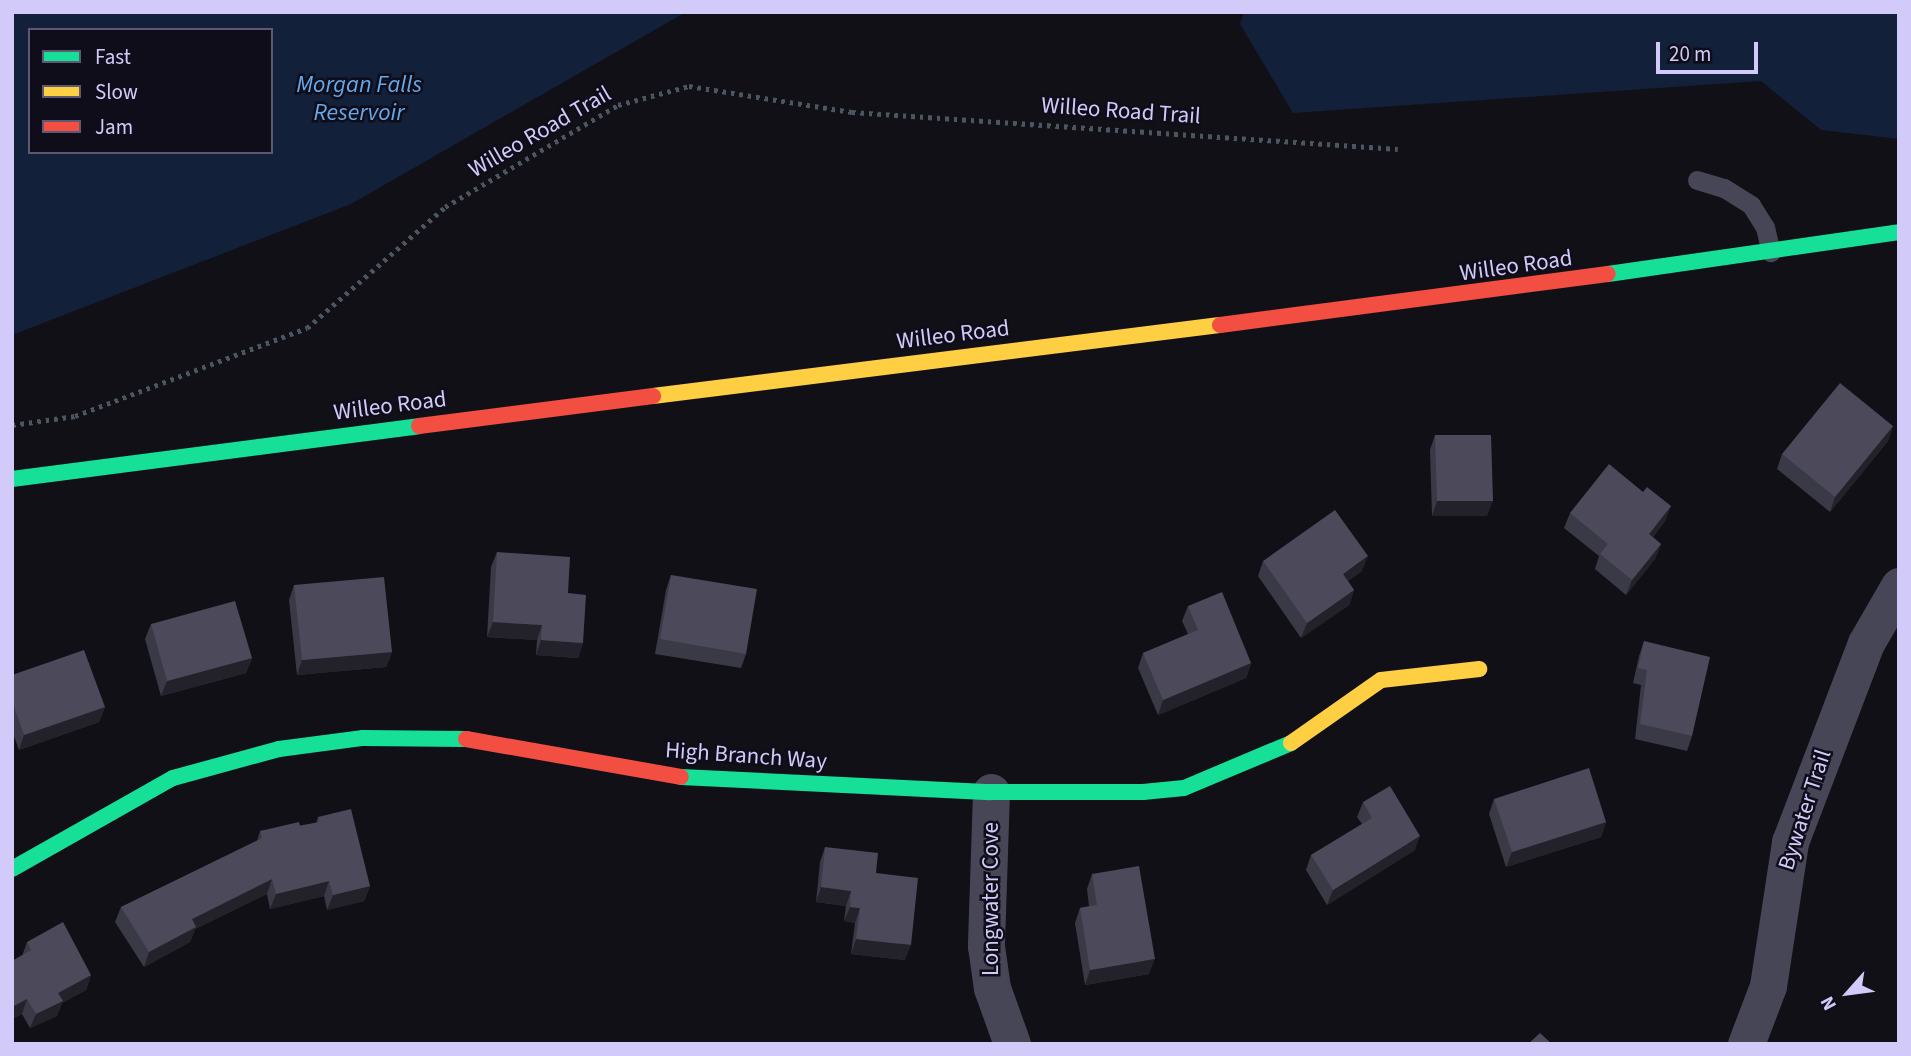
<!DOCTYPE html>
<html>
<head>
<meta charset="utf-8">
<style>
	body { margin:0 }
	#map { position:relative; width:1911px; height:1056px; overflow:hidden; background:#111017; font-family:"Source Sans 3",sans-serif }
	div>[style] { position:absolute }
	.water>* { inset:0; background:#12203a }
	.path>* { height:4.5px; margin-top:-2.25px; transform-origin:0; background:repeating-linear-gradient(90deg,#4b5660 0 3.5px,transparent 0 8.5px) }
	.lane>* { height:19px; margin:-9.5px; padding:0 9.5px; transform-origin:9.5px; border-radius:9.5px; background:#474657 }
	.street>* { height:37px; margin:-18.5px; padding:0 18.5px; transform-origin:18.5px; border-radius:18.5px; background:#474657 }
	.fast>* { height:16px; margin:-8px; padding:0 8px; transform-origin:8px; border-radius:8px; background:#16e098 }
	.slow>* { height:16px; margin:-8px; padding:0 8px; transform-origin:8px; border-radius:8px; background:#ffcf43 }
	.jam>* { height:16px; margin:-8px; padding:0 8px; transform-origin:8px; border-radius:8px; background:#f24e42 }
	.wall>* { inset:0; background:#3a3946 }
	.shaded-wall>* { inset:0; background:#23222b }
	.building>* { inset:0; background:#4b495a }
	span { translate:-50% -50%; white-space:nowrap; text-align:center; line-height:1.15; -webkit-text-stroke:5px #0f0d1a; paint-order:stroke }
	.street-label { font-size:23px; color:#d2cbf9 }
	.water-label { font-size:24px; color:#65a9ed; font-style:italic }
	.frame { position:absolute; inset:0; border:14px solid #d2cbf9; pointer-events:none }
	.legend { position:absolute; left:28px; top:28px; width:245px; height:126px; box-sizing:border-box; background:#0f0d1a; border:2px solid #5d5973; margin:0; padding:9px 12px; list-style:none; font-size:21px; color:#d2cbf9 }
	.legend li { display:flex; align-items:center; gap:14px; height:35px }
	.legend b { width:35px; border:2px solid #5d5973 }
	.north { position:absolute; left:1813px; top:958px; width:70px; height:70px; -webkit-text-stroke:5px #0f0d1a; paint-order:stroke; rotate:242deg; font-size:19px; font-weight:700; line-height:28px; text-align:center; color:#d2cbf9 }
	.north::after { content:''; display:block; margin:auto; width:24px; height:32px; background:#d2cbf9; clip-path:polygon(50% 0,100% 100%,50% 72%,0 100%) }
	.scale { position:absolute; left:1656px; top:42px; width:102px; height:32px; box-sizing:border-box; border:4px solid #d2cbf9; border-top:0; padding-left:9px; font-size:21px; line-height:24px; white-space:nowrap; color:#d2cbf9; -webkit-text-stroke:5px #0f0d1a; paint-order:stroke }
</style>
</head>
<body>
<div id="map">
	<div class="water">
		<i style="clip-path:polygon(evenodd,12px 12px,686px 12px,351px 204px,12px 335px,12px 12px,30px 30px,271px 30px,271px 152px,30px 152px,30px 30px)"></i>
		<i style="clip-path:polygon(1244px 12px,1899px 12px,1899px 139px,1821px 130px,1761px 81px,1293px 113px,1240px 24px)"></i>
	</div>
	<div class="path">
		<i style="left:12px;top:425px;width:64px;rotate:-8.1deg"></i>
		<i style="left:75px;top:416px;width:248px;rotate:-20.8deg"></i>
		<i style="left:307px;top:328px;width:184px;rotate:-41.2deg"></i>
		<i style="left:445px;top:207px;width:201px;rotate:-30.5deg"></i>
		<i style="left:618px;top:105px;width:73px;rotate:-15deg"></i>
		<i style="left:689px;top:86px;width:165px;rotate:9.1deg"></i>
		<i style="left:852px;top:112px;width:547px;rotate:3.88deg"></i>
	</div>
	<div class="lane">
		<i style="left:1697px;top:180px;width:28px;rotate:17deg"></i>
		<i style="left:1724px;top:188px;width:32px;rotate:32deg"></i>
		<i style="left:1751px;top:205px;width:26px;rotate:58deg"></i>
		<i style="left:1765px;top:227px;width:26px;rotate:77deg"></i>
	</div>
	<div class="street">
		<i style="left:991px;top:792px;width:154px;rotate:91.9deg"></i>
		<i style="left:986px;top:946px;width:42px;rotate:81.9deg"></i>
		<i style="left:992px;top:988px;width:59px;rotate:70.3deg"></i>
		<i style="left:1746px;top:1044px;width:62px;rotate:-69.2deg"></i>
		<i style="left:1768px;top:986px;width:146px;rotate:-81.3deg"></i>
		<i style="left:1790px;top:842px;width:213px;rotate:-69.1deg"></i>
		<i style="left:1866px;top:643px;width:66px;rotate:-59.9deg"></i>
	</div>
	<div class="fast">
		<i style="left:1608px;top:274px;width:294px;rotate:-8.2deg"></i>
		<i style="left:12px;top:479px;width:410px;rotate:-7.4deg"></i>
		<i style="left:681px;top:777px;width:310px;rotate:2.8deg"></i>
		<i style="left:991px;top:792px;width:152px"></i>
		<i style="left:1143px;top:792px;width:41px;rotate:-5.6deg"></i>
		<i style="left:1184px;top:788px;width:116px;rotate:-22.8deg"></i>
		<i style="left:12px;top:869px;width:185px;rotate:-29.5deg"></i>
		<i style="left:173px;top:778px;width:110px;rotate:-15.3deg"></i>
		<i style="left:279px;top:749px;width:85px;rotate:-7.5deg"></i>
		<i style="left:363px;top:738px;width:103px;rotate:0.6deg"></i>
	</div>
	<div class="slow">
		<i style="left:653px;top:396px;width:571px;rotate:-7.14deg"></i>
		<i style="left:1291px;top:743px;width:110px;rotate:-35deg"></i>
		<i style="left:1381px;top:680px;width:99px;rotate:-6.4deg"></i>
	</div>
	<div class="jam">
		<i style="left:1220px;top:325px;width:391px;rotate:-7.5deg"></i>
		<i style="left:419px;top:426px;width:236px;rotate:-7.3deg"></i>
		<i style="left:466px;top:739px;width:218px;rotate:10deg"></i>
	</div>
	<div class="wall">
		<i style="clip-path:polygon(1893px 426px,1888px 441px,1830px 512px,1777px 469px,1782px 454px)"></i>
		<i style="clip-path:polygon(1435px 435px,1487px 516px,1432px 516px,1430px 450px)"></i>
		<i style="clip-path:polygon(1643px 492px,1671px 506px,1665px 521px,1653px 537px,1661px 544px,1655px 559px,1626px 595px,1595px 569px,1599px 556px,1564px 528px,1570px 513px)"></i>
		<i style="clip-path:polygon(497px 552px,568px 593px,583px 643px,578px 658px,536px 655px,537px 640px,487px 637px,491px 567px)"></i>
		<i style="clip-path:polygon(1263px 561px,1362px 571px,1348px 581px,1354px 590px,1349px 605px,1301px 638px,1258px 576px)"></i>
		<i style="clip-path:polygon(671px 575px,746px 654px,741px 668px,655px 654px,666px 590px)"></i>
		<i style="clip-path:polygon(294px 585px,392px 652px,386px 667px,297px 675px,289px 600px)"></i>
		<i style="clip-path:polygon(1188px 606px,1251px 663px,1246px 678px,1158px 715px,1138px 668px,1143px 653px,1188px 634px,1182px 621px)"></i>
		<i style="clip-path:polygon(151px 624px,252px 658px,246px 673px,161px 696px,145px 639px)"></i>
		<i style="clip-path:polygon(1644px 641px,1692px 736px,1687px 751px,1635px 739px,1641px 685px,1633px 683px,1639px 656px)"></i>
		<i style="clip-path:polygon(12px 675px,105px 707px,99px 722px,19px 750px,12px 731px)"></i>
		<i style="clip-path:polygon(1494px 799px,1606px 822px,1601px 837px,1506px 867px,1489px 814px)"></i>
		<i style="clip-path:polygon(1363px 802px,1415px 850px,1327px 905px,1306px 870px,1311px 855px,1362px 824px,1357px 817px)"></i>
		<i style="clip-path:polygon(318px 817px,370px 886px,364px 901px,327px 910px,324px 896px,270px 909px,267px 894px,195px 929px,190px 942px,144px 967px,115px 922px,121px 907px,257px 841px,260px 831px,316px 823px)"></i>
		<i style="clip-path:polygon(825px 847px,876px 873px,905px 960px,851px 954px,855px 923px,844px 921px,846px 906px,816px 902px,820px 862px)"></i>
		<i style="clip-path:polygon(1092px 874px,1149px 974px,1085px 985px,1075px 923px,1080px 908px,1089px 906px,1087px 889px)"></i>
		<i style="clip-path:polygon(27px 942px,91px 975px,86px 990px,62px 1003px,57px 1016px,30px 1028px,22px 1014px,12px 1019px,12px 961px,22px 956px)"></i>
	</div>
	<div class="shaded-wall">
		<i style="clip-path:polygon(1893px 426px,1888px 441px,1830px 512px,1835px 497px)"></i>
		<i style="clip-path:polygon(1437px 501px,1493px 501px,1487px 516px,1432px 516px)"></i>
		<i style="clip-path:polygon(1671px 506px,1665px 521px,1643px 549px,1649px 534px)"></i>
		<i style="clip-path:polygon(1661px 544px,1655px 559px,1626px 595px,1632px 580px)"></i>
		<i style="clip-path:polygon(1368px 556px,1362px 571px,1337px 589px,1343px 574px)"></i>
		<i style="clip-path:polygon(1354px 590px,1349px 605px,1301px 638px,1307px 623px)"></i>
		<i style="clip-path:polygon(493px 622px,542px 625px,537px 640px,487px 637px)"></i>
		<i style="clip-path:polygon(541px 640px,583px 643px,578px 658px,536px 655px)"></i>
		<i style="clip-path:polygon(392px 652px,386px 667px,297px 675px,302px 660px)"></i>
		<i style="clip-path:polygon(252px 658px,246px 673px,161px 696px,167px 681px)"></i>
		<i style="clip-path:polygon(1251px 663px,1246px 678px,1158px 715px,1163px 700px)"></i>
		<i style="clip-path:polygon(105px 707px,99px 722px,19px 750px,24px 735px)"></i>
		<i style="clip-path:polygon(1606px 822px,1601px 837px,1506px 867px,1512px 852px)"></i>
		<i style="clip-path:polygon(1420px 836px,1415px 850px,1327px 905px,1333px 890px)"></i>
		<i style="clip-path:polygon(272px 879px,267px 894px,195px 929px,190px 942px,144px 967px,149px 952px,192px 919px)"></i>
		<i style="clip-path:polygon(329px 881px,324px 896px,270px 909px,276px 894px)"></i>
		<i style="clip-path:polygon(370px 886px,364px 901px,327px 910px,333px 895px)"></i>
		<i style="clip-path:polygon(821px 887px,851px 891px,846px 906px,816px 902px)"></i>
		<i style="clip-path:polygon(850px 907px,860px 908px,855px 923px,844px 921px)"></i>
		<i style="clip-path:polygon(856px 939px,911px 945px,905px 960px,851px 954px)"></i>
		<i style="clip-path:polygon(1155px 959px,1149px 974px,1085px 985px,1090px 970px)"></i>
		<i style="clip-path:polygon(91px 975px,86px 990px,62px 1003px,57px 1016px,30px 1028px,36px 1014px,58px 993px)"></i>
		<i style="clip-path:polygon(27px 999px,22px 1014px,12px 1019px,12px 1007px)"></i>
	</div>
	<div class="building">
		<i style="clip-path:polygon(1840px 383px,1893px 426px,1835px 497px,1782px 454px)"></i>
		<i style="clip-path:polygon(1435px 435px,1491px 435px,1493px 501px,1437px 501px)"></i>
		<i style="clip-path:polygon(1609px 464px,1643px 492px,1647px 487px,1671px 506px,1649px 534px,1661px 544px,1632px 580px,1600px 554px,1608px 544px,1570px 513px)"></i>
		<i style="clip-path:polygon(1335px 510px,1368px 556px,1343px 574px,1354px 590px,1307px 623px,1263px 561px)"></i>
		<i style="clip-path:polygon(497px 552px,570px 557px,568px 593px,586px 595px,583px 643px,541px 640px,542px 625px,493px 622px)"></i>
		<i style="clip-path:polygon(671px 575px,757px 589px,746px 654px,660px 639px)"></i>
		<i style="clip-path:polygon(384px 577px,392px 652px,302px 660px,294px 585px)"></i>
		<i style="clip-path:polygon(1222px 592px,1251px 663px,1163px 700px,1143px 653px,1198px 630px,1188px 606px)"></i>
		<i style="clip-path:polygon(235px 601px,252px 658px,167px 681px,151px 624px)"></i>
		<i style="clip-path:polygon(1644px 641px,1710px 657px,1692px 736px,1640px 724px,1647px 670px,1638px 668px)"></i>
		<i style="clip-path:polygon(84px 650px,105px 707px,24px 735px,12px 701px,12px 675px)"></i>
		<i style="clip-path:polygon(1589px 768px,1606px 822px,1512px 852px,1494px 799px)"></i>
		<i style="clip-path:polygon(1390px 786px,1420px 836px,1333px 890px,1311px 855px,1372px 818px,1363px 802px)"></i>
		<i style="clip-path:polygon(351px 809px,370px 886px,333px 895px,329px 881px,276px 894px,272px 879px,192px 919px,196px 927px,149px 952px,121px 907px,262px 838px,260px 831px,299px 822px,300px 826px,319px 822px,318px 817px)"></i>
		<i style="clip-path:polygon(825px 847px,878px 853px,876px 873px,918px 878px,911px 945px,856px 939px,860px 908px,850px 907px,851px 891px,821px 887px)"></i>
		<i style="clip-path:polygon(1139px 866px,1155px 959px,1090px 970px,1080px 908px,1097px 905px,1092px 874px)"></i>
		<i style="clip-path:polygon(63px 922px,91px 975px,58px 993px,63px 1001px,36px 1014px,27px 999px,12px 1007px,12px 961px,31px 950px,27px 942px)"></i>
		<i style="clip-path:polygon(1540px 1033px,1552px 1044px,1528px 1044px)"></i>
	</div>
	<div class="street-label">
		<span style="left:1121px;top:111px;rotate:4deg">Willeo Road Trail</span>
		<span style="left:540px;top:132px;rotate:-30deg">Willeo Road Trail</span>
		<span style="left:1516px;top:266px;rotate:-8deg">Willeo Road</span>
		<span style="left:953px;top:335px;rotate:-7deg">Willeo Road</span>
		<span style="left:390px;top:406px;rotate:-7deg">Willeo Road</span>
		<span style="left:746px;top:756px;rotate:4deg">High Branch Way</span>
		<span style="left:1805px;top:810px;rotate:-72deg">Bywater Trail</span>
		<span style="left:991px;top:899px;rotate:-90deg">Longwater Cove</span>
	</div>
	<div class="water-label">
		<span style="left:359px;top:99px">Morgan Falls<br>Reservoir</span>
	</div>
	<div class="frame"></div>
	<ul class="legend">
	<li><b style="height:9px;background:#16e098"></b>Fast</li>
	<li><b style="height:9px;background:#ffcf43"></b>Slow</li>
	<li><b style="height:9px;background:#f24e42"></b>Jam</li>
	</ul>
	<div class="north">N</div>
	<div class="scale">20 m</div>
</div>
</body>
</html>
